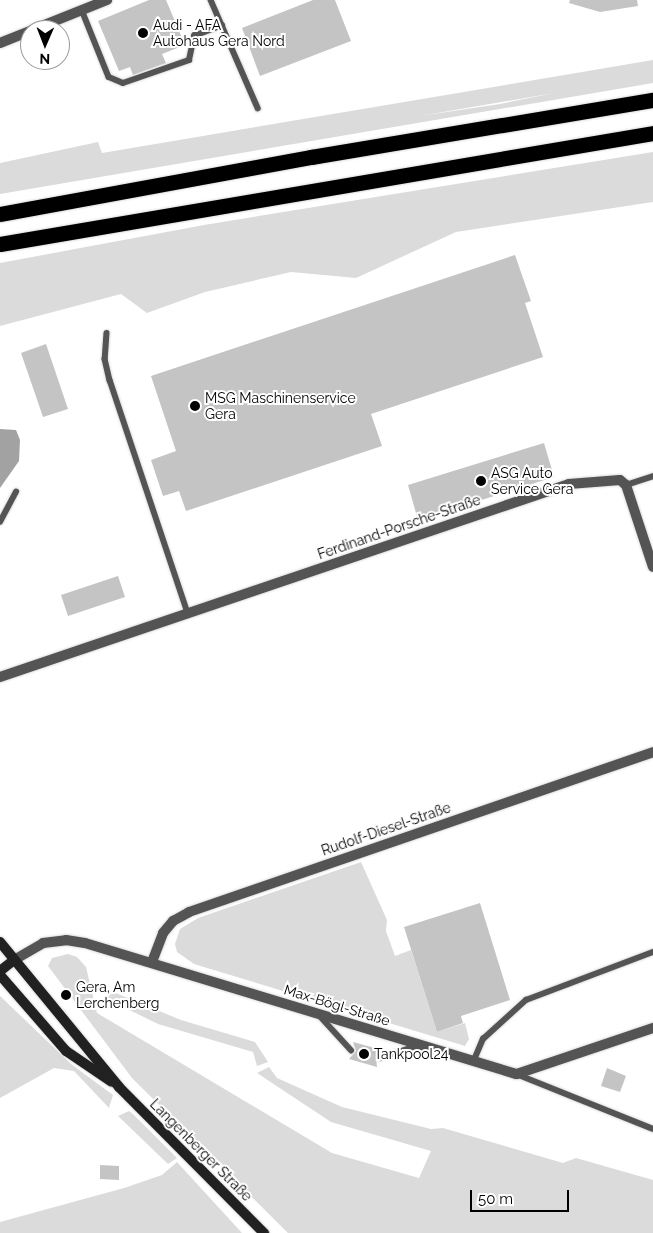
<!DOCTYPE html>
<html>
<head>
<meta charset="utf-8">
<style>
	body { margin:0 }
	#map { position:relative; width:653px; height:1233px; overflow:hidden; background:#fff; font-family:Raleway,sans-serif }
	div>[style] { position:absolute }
	.green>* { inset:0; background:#dbdbdb }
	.water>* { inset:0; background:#a2a2a2 }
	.building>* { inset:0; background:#c4c4c4 }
	.roads { filter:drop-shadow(0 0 1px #dbdbdb) drop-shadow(0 0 1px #dbdbdb) }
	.lane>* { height:5.5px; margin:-2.75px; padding:0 2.75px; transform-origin:2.75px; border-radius:2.75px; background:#545454 }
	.street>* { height:10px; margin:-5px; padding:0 5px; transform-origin:5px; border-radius:5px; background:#545454 }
	.secondary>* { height:10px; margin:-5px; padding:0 5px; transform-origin:5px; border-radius:5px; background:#212121 }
	.highway>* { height:15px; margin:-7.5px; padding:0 7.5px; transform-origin:7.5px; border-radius:7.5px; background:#000 }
	.dots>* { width:14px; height:14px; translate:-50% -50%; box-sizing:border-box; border:2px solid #fff; border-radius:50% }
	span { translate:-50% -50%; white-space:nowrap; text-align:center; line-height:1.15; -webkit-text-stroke:4px #fff; paint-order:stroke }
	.poi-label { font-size:14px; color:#000 }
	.left { translate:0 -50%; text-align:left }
	.street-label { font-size:14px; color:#000 }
	.north { position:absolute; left:20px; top:20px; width:50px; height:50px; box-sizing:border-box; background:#fff; border:1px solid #999; border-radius:50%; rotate:181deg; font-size:14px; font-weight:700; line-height:20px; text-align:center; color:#000 }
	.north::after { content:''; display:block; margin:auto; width:18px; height:22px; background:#000; clip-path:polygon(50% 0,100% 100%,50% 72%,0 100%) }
	.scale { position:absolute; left:470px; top:1190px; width:99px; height:22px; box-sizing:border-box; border:2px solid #000; border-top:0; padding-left:6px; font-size:15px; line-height:18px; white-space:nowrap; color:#000; -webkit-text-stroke:4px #fff; paint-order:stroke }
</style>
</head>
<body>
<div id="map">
	<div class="green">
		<i style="clip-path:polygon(evenodd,653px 60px,653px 83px,0 194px,0 163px,98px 142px,102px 153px,653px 60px,554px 93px,500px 104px,413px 117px,414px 117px,554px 93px)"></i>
		<i style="clip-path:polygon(653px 152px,653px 202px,456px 232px,356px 278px,291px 272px,205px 292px,147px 313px,121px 294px,0 326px,0 263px,204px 225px)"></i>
		<i style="clip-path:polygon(361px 862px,387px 920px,386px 931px,395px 956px,411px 950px,437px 1032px,465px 1023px,469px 1039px,465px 1046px,194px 964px,177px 952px,175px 944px,180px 929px,198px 918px)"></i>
		<i style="clip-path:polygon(68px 954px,77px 957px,86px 967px,97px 1013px,332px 1153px,419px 1178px,431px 1151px,331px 1122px,257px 1073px,269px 1067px,277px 1078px,342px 1107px,431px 1129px,443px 1128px,563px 1163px,576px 1158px,653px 1180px,653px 1233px,288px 1233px,132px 1078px,48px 966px,52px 958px)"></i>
		<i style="clip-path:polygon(106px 989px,181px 1020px,255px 1042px,268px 1062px,257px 1066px,253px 1052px,158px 1024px,107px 999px)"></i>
		<i style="clip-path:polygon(0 996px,71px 1064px,113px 1095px,109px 1108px,74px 1071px,54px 1068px,0 1098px)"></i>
		<i style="clip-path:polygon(129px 1111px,133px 1114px,177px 1158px,168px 1164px,118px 1116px)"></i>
		<i style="clip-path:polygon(177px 1162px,242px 1233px,0 1233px,0 1222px,124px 1188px,162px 1175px)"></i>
	</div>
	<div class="water">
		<i style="clip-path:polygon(0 429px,16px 430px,20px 440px,19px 461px,0 488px)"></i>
	</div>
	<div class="building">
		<i style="clip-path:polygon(149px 0,166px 0,185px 45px,162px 54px,166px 63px,133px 75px,130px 67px,119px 71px,98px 21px)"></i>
		<i style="clip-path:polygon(313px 0,335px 0,351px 41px,260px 76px,242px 28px)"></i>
		<i style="clip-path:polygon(570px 0,637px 0,638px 6px,600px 12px,569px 3px)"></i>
		<i style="clip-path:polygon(515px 255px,531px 301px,525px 303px,543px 357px,371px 414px,382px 446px,186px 511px,179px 491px,163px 496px,151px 460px,176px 451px,151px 376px)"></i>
		<i style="clip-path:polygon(46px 344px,68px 409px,43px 417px,21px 353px)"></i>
		<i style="clip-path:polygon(544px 443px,554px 477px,418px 520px,408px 485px)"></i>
		<i style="clip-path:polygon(118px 576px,125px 597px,68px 616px,61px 595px)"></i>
		<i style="clip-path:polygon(480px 903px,510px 1000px,461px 1016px,463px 1023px,437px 1032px,404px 927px)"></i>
		<i style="clip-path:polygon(353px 1042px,382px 1050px,376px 1057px,377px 1067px,349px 1059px,356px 1051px)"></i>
		<i style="clip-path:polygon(607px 1068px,626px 1076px,620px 1092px,601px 1086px)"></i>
		<i style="clip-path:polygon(100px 1165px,119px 1166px,119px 1180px,100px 1179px)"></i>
	</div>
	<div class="roads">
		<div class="lane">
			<i style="left:211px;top:0;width:118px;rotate:66.5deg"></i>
			<i style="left:82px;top:10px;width:72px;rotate:68.1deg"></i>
			<i style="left:109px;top:77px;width:15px;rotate:23deg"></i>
			<i style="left:123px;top:83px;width:70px;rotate:-19.2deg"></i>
			<i style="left:189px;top:60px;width:25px;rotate:-78deg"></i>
			<i style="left:194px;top:36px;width:30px;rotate:-21deg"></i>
			<i style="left:107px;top:333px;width:26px;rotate:94deg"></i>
			<i style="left:105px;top:359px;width:22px;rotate:77deg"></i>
			<i style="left:110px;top:380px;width:246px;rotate:71.5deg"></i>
			<i style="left:626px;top:485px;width:28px;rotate:-18deg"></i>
			<i style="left:0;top:522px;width:34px;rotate:-62deg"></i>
			<i style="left:321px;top:1017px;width:45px;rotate:47.7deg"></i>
			<i style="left:380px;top:1058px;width:40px;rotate:-18deg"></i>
			<i style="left:474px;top:1060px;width:23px;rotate:-67deg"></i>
			<i style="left:483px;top:1039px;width:58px;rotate:-42.2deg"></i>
			<i style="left:526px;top:1000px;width:136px;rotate:-20.7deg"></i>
			<i style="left:519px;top:1075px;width:144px;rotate:21.9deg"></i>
		</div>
		<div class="street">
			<i style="left:32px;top:30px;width:81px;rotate:-21.8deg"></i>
			<i style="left:0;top:43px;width:32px;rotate:-22deg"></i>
			<i style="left:0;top:677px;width:601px;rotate:-18.74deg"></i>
			<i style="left:569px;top:484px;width:51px;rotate:-4.5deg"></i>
			<i style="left:620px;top:480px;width:8px;rotate:40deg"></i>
			<i style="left:626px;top:485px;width:86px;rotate:71.8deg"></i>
			<i style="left:14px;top:960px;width:34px;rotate:-30deg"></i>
			<i style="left:43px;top:943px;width:23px;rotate:-7deg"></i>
			<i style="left:66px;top:940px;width:19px;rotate:9deg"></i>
			<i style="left:85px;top:943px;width:451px;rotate:16.9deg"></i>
			<i style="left:517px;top:1074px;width:144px;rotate:-18.7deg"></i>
			<i style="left:152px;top:962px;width:31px;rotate:-69deg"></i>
			<i style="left:163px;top:933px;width:16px;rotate:-50deg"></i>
			<i style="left:173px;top:921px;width:18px;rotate:-29deg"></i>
			<i style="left:189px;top:912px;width:491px;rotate:-19deg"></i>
		</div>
		<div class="secondary">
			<i style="left:0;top:942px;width:188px;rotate:50.6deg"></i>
			<i style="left:119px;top:1087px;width:206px;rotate:45.2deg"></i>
			<i style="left:0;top:971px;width:18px;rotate:-38deg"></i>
			<i style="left:0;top:975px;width:101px;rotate:49deg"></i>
			<i style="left:66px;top:1051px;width:55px;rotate:34deg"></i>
		</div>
		<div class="highway">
			<i style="left:0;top:214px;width:316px;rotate:-10.4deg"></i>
			<i style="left:311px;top:157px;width:347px;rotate:-9.5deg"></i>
			<i style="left:0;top:244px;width:662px;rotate:-9.65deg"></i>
		</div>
	</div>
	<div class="dots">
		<i style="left:143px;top:33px;background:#000"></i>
		<i style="left:195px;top:406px;background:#000"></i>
		<i style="left:481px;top:481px;background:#000"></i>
		<i style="left:66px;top:995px;background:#000"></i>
		<i style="left:364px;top:1054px;background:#000"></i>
	</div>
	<div class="poi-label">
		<span class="left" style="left:153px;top:33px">Audi - AFA<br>Autohaus Gera Nord</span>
		<span class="left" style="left:205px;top:406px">MSG Maschinenservice<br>Gera</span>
		<span class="left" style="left:491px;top:481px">ASG Auto<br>Service Gera</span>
		<span class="left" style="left:76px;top:995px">Gera, Am<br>Lerchenberg</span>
		<span class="left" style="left:374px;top:1054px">Tankpool24</span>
	</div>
	<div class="street-label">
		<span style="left:399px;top:527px;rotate:-19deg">Ferdinand-Porsche-Straße</span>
		<span style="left:386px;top:829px;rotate:-19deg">Rudolf-Diesel-Straße</span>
		<span style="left:337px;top:1005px;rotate:17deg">Max-Bögl-Straße</span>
		<span style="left:201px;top:1150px;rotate:45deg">Langenberger Straße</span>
	</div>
	<div class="north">N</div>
	<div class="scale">50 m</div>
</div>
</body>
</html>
